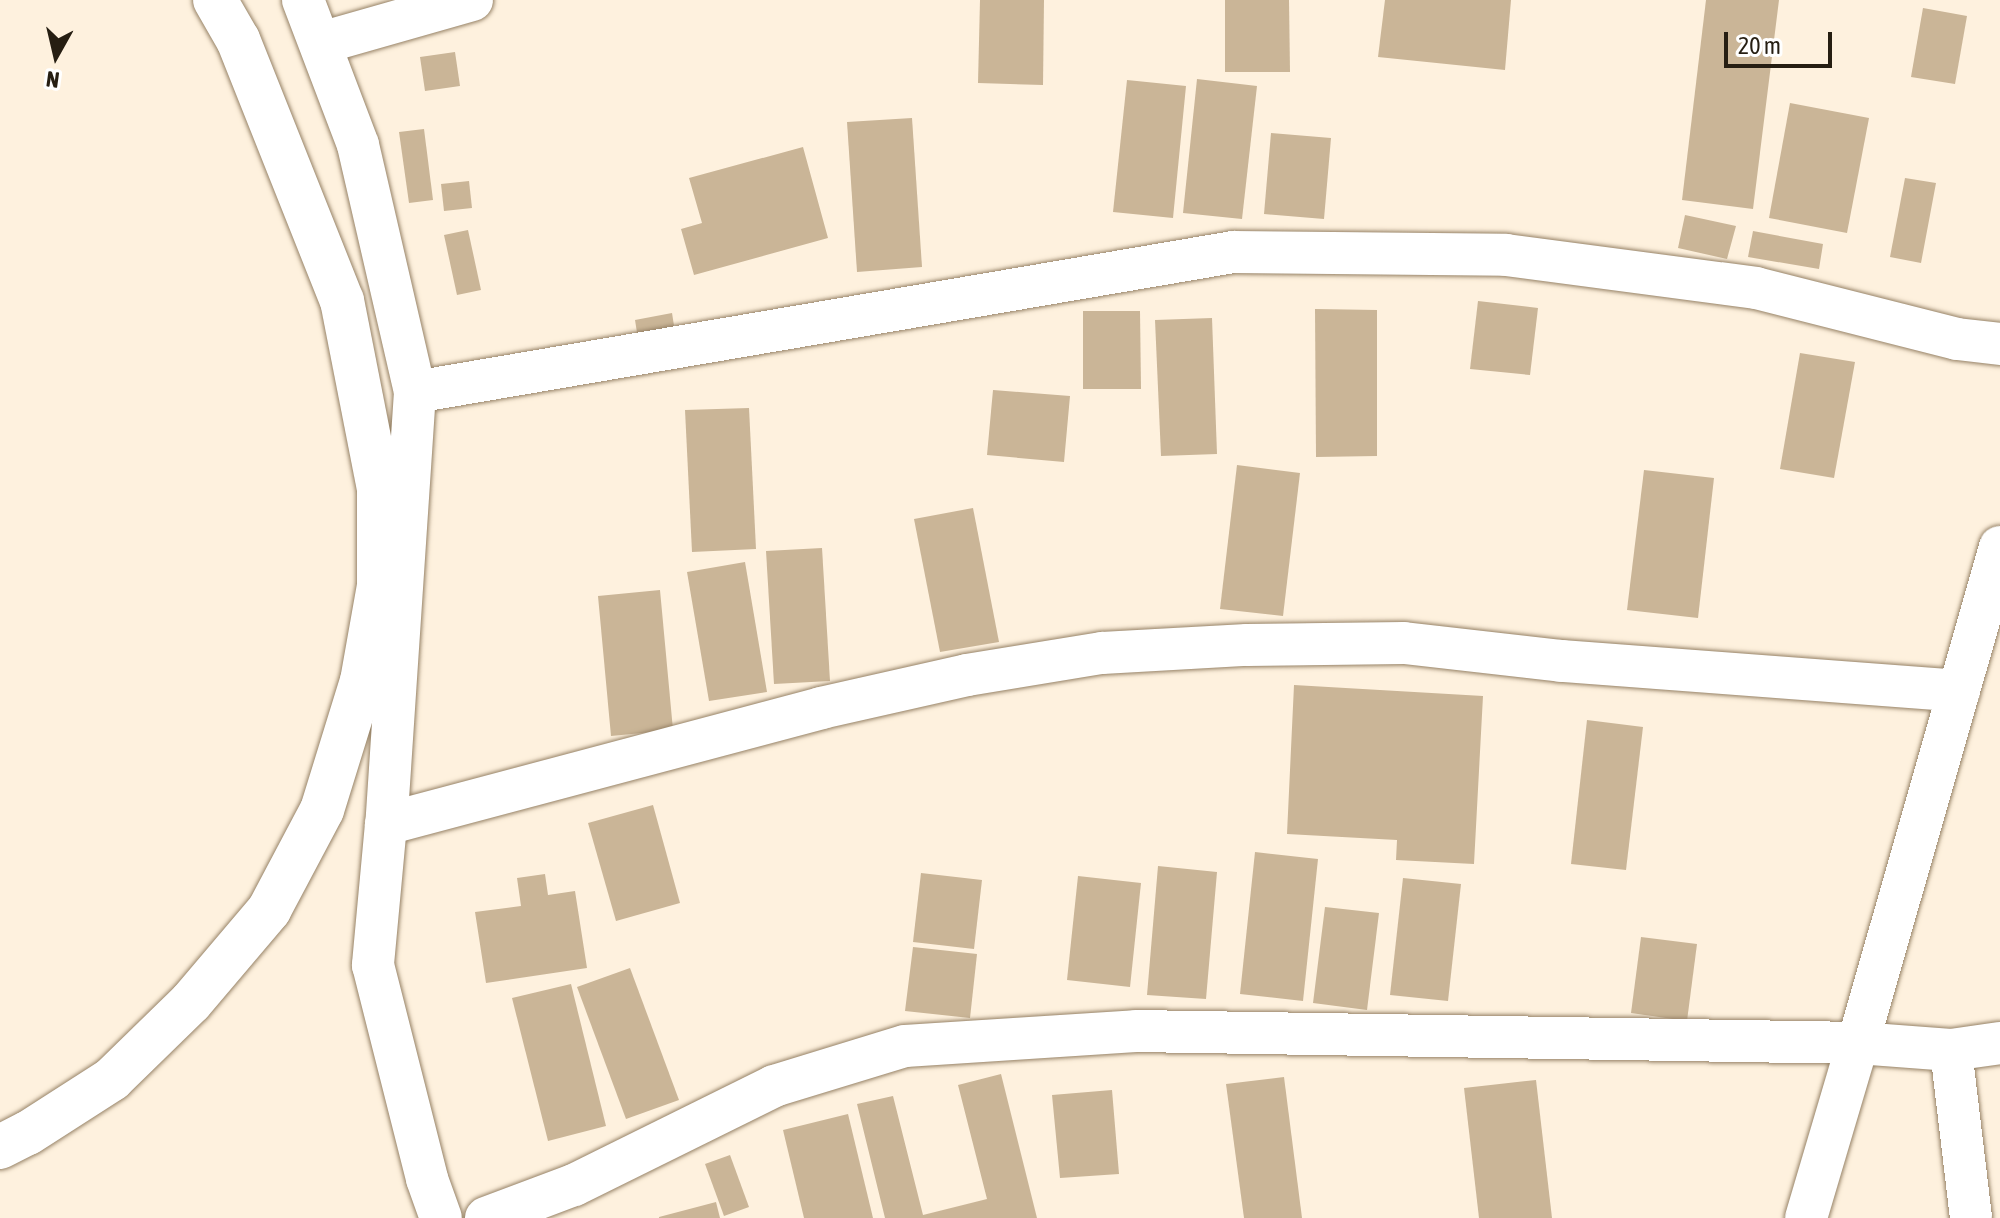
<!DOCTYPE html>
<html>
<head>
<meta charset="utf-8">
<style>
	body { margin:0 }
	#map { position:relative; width:2000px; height:1218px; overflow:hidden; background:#fef1de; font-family:"Asap Condensed",sans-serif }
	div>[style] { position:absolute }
	.building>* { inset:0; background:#cab597 }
	.roads { filter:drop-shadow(0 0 2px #968266) drop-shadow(0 0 2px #968266) }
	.minor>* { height:42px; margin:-21px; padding:0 21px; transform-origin:21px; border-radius:21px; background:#fff }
	.trunk>* { height:44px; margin:-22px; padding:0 22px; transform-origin:22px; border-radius:22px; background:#fff }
	span { translate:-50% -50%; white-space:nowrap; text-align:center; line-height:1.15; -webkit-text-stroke:6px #fff; paint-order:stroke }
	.north { position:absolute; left:16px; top:16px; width:80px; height:80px; -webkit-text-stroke:6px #fff; paint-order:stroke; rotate:188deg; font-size:22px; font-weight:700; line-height:32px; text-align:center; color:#261e12 }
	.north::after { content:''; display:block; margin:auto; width:28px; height:36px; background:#261e12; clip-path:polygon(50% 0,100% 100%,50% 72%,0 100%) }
	.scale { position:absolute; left:1724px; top:32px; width:108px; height:36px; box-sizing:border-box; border:4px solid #261e12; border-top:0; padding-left:10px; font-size:24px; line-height:28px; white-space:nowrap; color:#261e12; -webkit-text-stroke:6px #fff; paint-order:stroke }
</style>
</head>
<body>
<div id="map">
	<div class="building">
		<i style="clip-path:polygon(980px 0,1044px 0,1043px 85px,978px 83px)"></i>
		<i style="clip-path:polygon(1225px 0,1289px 0,1290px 72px,1225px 72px)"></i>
		<i style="clip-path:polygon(1385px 0,1511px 0,1505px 70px,1378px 57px)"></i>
		<i style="clip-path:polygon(1706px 0,1779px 0,1753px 209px,1682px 200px)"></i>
		<i style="clip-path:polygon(1923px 8px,1967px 16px,1955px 84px,1911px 77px)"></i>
		<i style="clip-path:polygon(455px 52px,460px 86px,425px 91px,420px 57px)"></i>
		<i style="clip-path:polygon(1197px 79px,1257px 86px,1242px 219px,1183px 213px)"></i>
		<i style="clip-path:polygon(1127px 80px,1186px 86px,1173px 218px,1113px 212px)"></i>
		<i style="clip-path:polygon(1790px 103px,1869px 118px,1847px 233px,1769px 218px)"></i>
		<i style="clip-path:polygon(912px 118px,922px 267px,857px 272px,847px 122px)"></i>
		<i style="clip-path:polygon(424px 129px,433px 200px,409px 203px,399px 132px)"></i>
		<i style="clip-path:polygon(1271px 133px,1331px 138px,1324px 219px,1264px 214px)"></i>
		<i style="clip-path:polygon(803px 147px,828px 238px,694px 275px,681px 229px,702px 223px,689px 178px)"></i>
		<i style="clip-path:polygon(1905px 178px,1936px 183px,1921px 263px,1890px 257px)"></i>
		<i style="clip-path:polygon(469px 181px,472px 208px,444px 211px,441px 184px)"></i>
		<i style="clip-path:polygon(1685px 215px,1736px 226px,1727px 259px,1678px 248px)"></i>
		<i style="clip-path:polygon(468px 230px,481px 290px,457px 295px,444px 235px)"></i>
		<i style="clip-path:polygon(1753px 231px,1823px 244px,1819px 269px,1748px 257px)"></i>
		<i style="clip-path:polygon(1478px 301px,1538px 308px,1530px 375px,1470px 369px)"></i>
		<i style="clip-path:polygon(1315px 309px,1377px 310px,1377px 456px,1316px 457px)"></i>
		<i style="clip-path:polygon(1083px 311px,1140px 311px,1141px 389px,1083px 389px)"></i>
		<i style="clip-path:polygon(672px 313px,676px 338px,639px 345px,635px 320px)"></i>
		<i style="clip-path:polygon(1212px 318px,1217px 454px,1161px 456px,1155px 320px)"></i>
		<i style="clip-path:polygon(1800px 353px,1855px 362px,1834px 478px,1780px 469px)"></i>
		<i style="clip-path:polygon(993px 390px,1070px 396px,1064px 462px,987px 455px)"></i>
		<i style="clip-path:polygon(749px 408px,756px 549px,692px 552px,685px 410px)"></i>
		<i style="clip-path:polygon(1237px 465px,1300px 473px,1283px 616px,1220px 609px)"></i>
		<i style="clip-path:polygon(1644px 470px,1714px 478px,1698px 618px,1627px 610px)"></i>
		<i style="clip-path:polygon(973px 508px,999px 642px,940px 652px,914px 519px)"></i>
		<i style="clip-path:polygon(822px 548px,830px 681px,774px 684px,766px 551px)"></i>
		<i style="clip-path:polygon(745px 562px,767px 692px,709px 701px,687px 572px)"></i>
		<i style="clip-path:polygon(660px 590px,673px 730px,611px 736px,598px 596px)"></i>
		<i style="clip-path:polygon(1294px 685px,1483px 696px,1474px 864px,1396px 860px,1397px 840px,1287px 834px)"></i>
		<i style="clip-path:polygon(1587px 720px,1643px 727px,1626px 870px,1571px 864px)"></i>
		<i style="clip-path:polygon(653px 805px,680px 903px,616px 921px,588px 823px)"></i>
		<i style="clip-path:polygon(1255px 852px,1318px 859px,1303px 1001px,1240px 994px)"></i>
		<i style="clip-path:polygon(1158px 866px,1217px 872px,1206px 999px,1147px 995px)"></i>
		<i style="clip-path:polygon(921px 873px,982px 880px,974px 949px,913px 942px)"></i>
		<i style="clip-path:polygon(545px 874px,548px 895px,575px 891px,587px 968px,486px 983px,475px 912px,521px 906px,517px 878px)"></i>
		<i style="clip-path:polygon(1078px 876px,1141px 883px,1130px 987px,1067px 980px)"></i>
		<i style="clip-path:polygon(1403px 878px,1461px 884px,1448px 1001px,1390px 995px)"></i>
		<i style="clip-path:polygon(1325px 907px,1379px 913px,1367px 1010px,1313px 1003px)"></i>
		<i style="clip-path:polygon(1641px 937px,1697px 944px,1687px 1021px,1631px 1013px)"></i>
		<i style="clip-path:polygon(913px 947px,977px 954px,970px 1018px,905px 1011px)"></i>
		<i style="clip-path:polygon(630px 968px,679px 1100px,626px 1119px,577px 987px)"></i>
		<i style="clip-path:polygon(571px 984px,606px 1126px,548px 1141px,512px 998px)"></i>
		<i style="clip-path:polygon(1001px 1074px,1037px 1218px,885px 1218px,857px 1104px,893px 1096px,923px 1215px,987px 1199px,958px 1085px)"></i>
		<i style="clip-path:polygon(1284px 1077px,1302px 1218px,1244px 1218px,1226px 1084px)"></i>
		<i style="clip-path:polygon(1536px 1080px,1552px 1218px,1479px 1218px,1464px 1088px)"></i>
		<i style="clip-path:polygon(1112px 1090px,1119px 1174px,1060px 1178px,1052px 1095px)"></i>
		<i style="clip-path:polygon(848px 1114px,873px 1218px,804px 1218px,783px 1130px)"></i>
		<i style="clip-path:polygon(730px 1155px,749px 1207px,724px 1216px,705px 1164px)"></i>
		<i style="clip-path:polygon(716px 1202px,720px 1218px,659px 1218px,659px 1217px)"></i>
	</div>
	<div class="roads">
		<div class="minor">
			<i style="left:303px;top:0;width:155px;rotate:69.2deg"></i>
			<i style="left:358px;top:145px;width:253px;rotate:77deg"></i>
			<i style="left:415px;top:392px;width:433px;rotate:93.8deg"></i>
			<i style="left:386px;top:824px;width:142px;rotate:95.3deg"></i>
			<i style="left:373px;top:965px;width:221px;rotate:75.8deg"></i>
			<i style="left:427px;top:1179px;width:41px;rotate:70.3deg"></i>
			<i style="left:321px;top:43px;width:157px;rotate:-15.9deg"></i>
			<i style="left:415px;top:392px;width:830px;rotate:-9.71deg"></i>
			<i style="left:1233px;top:252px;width:273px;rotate:0.6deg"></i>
			<i style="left:1506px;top:255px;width:252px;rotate:7.5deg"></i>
			<i style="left:1756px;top:288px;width:207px;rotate:14.2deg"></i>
			<i style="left:1957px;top:339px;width:43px;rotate:6.6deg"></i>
			<i style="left:386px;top:824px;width:450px;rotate:-14.9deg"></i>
			<i style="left:821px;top:708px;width:150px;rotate:-12.7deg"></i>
			<i style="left:967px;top:675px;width:137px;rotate:-9.3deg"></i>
			<i style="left:1102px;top:653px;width:145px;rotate:-3.2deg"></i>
			<i style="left:1247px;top:645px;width:157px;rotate:-0.7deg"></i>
			<i style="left:1404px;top:643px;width:159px;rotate:6.5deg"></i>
			<i style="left:1562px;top:661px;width:398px;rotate:4.3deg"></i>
			<i style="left:1951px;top:1050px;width:169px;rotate:83.2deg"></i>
			<i style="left:486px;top:1218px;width:94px;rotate:-20.6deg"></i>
			<i style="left:574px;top:1185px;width:223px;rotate:-26.3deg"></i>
			<i style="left:774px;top:1086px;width:137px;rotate:-17deg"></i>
			<i style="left:905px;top:1046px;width:231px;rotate:-3.7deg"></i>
			<i style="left:1136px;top:1031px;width:722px;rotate:0.95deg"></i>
			<i style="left:1858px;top:1043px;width:516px;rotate:-74.02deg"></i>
			<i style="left:1806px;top:1218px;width:183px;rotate:-73.5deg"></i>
			<i style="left:1858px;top:1043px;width:93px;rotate:4.3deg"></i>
			<i style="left:1951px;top:1050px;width:49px;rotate:-8.1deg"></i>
		</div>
		<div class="trunk">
			<i style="left:0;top:1147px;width:31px;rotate:-27deg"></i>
			<i style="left:28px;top:1133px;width:100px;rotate:-32.7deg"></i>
			<i style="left:112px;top:1079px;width:110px;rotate:-44.3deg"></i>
			<i style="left:191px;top:1002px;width:121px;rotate:-49.7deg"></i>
			<i style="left:269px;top:910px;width:113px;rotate:-62.1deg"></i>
			<i style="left:322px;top:810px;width:135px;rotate:-72.8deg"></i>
			<i style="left:362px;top:681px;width:97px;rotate:-79.9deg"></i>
			<i style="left:379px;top:586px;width:97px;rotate:-90deg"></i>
			<i style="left:379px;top:489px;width:192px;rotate:-101.1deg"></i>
			<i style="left:342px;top:301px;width:281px;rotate:-111.7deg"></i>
			<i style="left:238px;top:40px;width:46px;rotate:-119.9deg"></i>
		</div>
	</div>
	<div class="north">N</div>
	<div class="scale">20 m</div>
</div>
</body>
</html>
